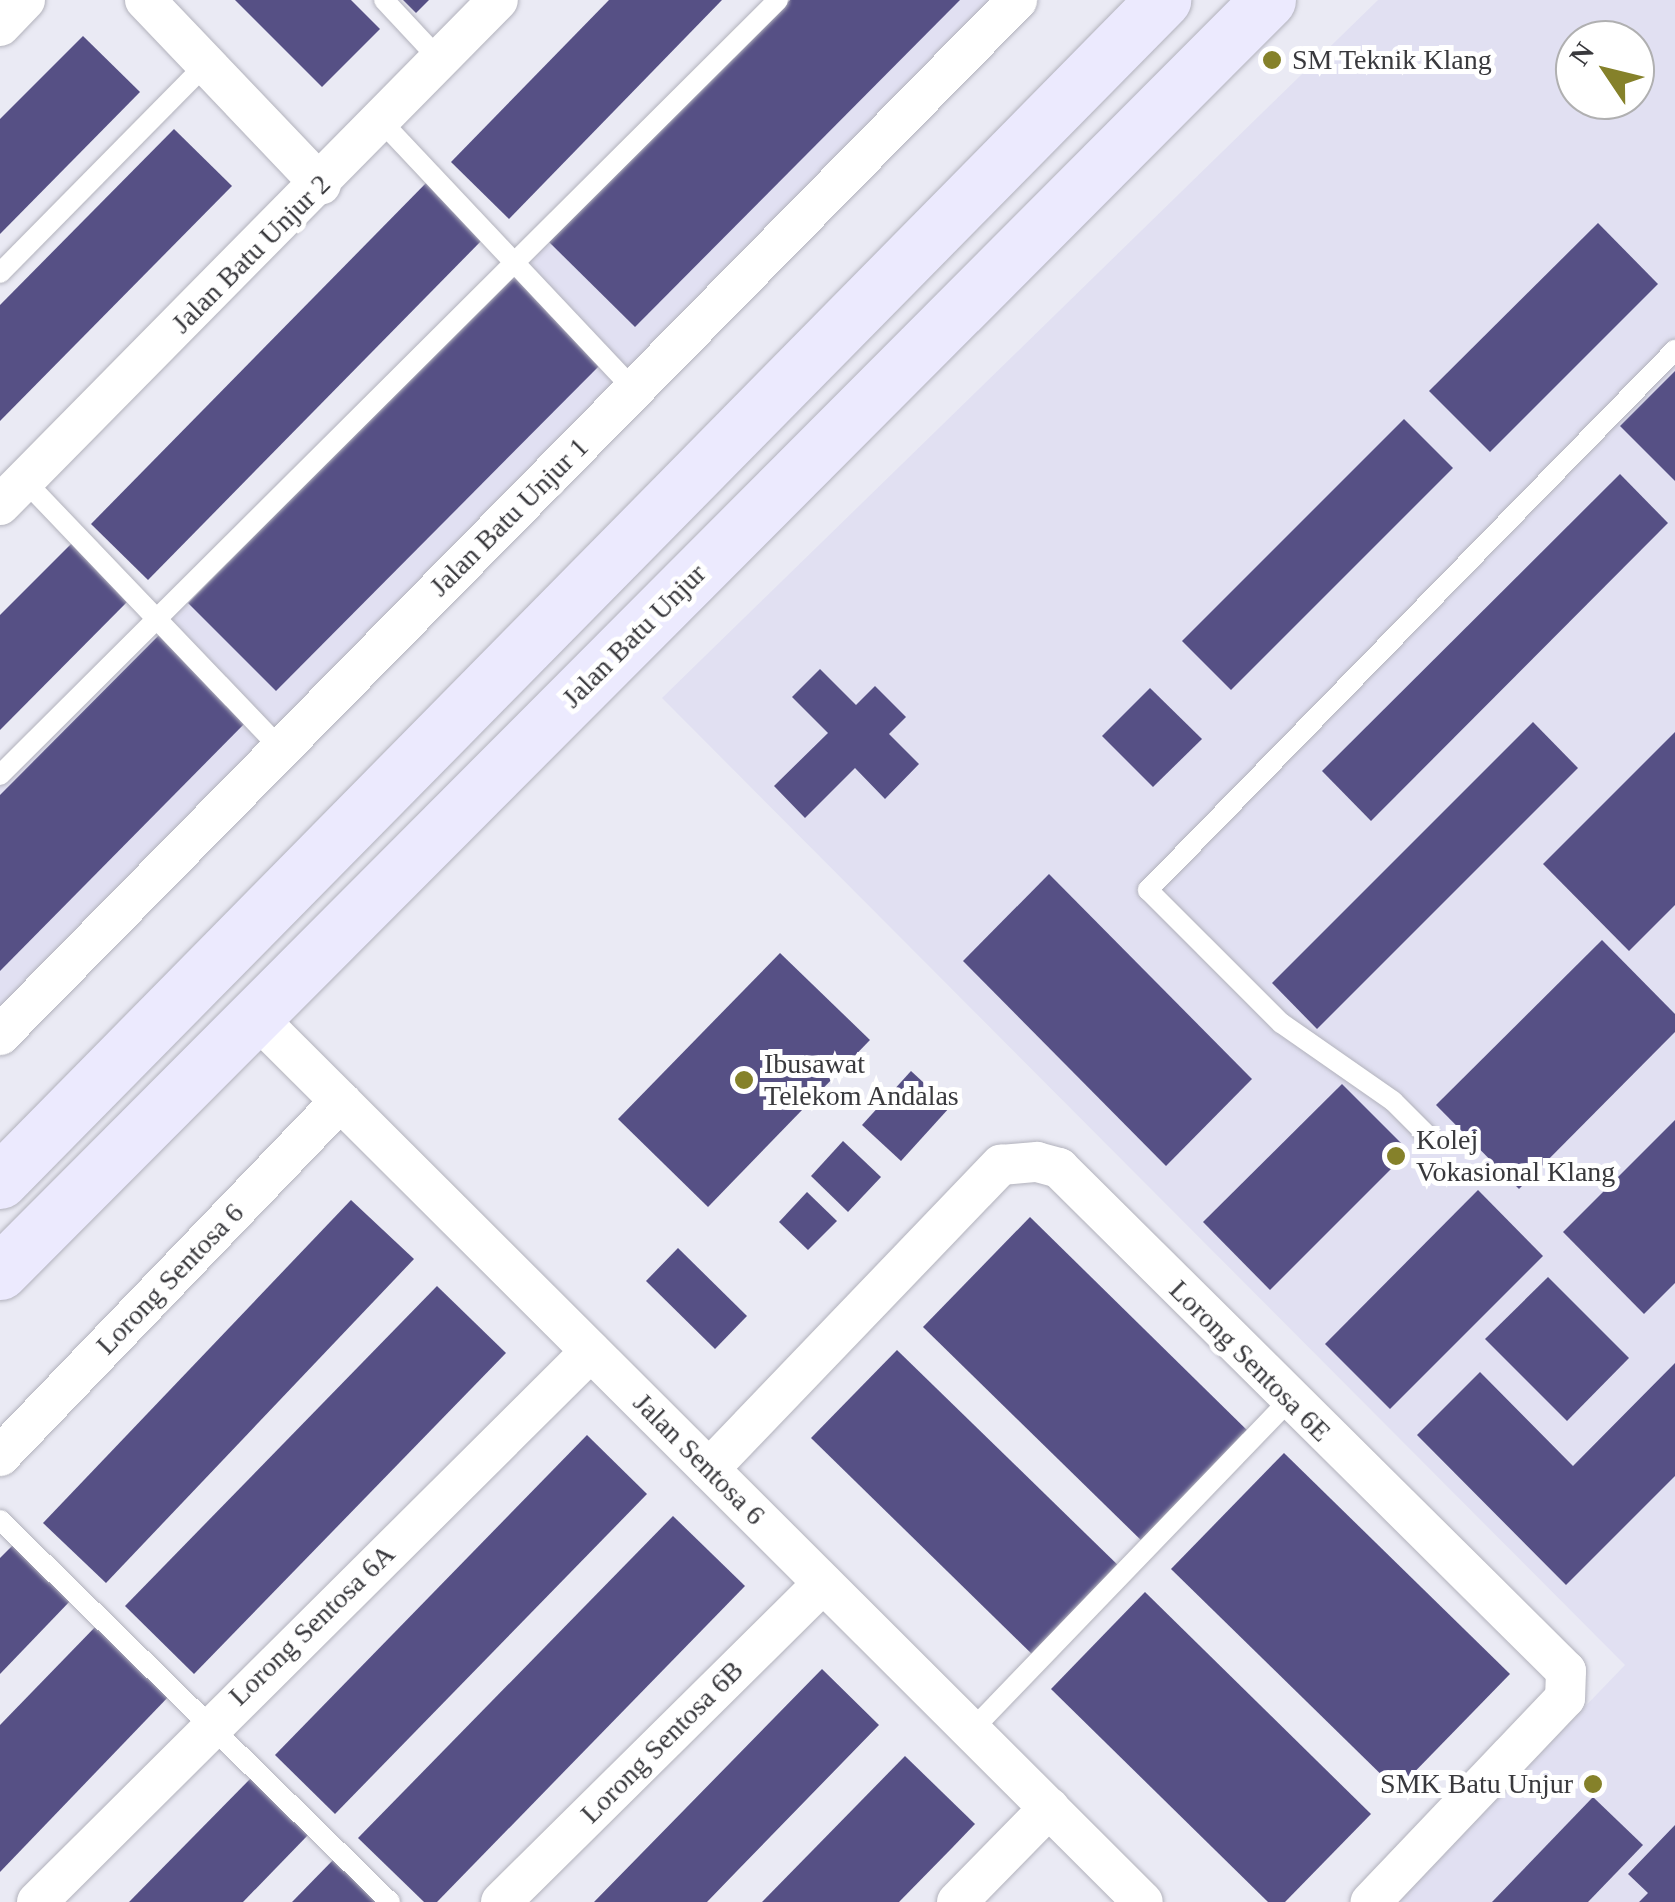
<!DOCTYPE html>
<html>
<head>
<meta charset="utf-8">
<style>
	body { margin:0 }
	#map { position:relative; width:1675px; height:1902px; overflow:hidden; background:#eaeaf4; font-family:"Times New Roman",serif }
	div>[style] { position:absolute }
	.built>* { inset:0; background:#e1e0f2 }
	.building>* { inset:0; background:#565085 }
	.roads { filter:drop-shadow(0 0 2px #b2b2bc) drop-shadow(0 0 2px #b2b2bc) }
	.lane>* { height:20px; margin:-10px; padding:0 10px; transform-origin:10px; border-radius:10px; background:#fff }
	.street>* { height:40px; margin:-20px; padding:0 20px; transform-origin:20px; border-radius:20px; background:#fff }
	.secondary>* { height:55px; margin:-27.5px; padding:0 27.5px; transform-origin:27.5px; border-radius:27.5px; background:#eceafe }
	.dots>* { width:28px; height:28px; translate:-50% -50%; box-sizing:border-box; border:5px solid #fff; border-radius:50% }
	span { translate:-50% -50%; white-space:nowrap; text-align:center; line-height:1.15; -webkit-text-stroke:10px #fff; paint-order:stroke }
	.poi-label { font-size:28px; color:#39393d }
	.left { translate:0 -50%; text-align:left }
	.right { translate:-100% -50%; text-align:right }
	.street-label { font-size:28px; color:#39393d }
	.north { position:absolute; left:1555px; top:20px; width:100px; height:100px; box-sizing:border-box; background:#fff; border:2px solid #b0b0b1; border-radius:50%; rotate:305deg; font-size:28px; font-weight:700; line-height:40px; text-align:center; color:#39393d }
	.north::after { content:''; display:block; margin:auto; width:35px; height:45px; background:#85812a; clip-path:polygon(50% 0,100% 100%,50% 72%,0 100%) }
</style>
</head>
<body>
<div id="map">
	<div class="built">
		<i style="clip-path:polygon(788px 0,998px 0,0 1016px,0 786px)"></i>
		<i style="clip-path:polygon(evenodd,1378px 0,1675px 0,1675px 1902px,1397px 1902px,1625px 1665px,662px 698px,1378px 0,1575px 40px,1635px 40px,1635px 100px,1575px 100px,1575px 40px)"></i>
	</div>
	<div class="building">
		<i style="clip-path:polygon(235px 0,351px 0,380px 29px,322px 87px)"></i>
		<i style="clip-path:polygon(403px 0,429px 0,416px 13px)"></i>
		<i style="clip-path:polygon(609px 0,722px 0,509px 219px,451px 162px)"></i>
		<i style="clip-path:polygon(790px 0,960px 0,635px 327px,549px 242px)"></i>
		<i style="clip-path:polygon(83px 36px,140px 92px,0 234px,0 119px)"></i>
		<i style="clip-path:polygon(174px 129px,232px 186px,0 421px,0 305px)"></i>
		<i style="clip-path:polygon(428px 181px,485px 237px,148px 580px,91px 524px)"></i>
		<i style="clip-path:polygon(1598px 223px,1658px 284px,1490px 452px,1429px 391px)"></i>
		<i style="clip-path:polygon(522px 265px,611px 354px,276px 691px,188px 603px)"></i>
		<i style="clip-path:polygon(1675px 371px,1675px 481px,1620px 426px)"></i>
		<i style="clip-path:polygon(1404px 419px,1453px 468px,1231px 690px,1182px 641px)"></i>
		<i style="clip-path:polygon(1620px 474px,1668px 523px,1371px 821px,1322px 771px)"></i>
		<i style="clip-path:polygon(72px 543px,129px 600px,0 730px,0 615px)"></i>
		<i style="clip-path:polygon(163px 631px,251px 717px,0 971px,0 795px)"></i>
		<i style="clip-path:polygon(820px 669px,856px 705px,875px 686px,906px 717px,889px 734px,919px 764px,885px 799px,855px 768px,805px 818px,774px 786px,828px 733px,792px 697px)"></i>
		<i style="clip-path:polygon(1150px 688px,1202px 739px,1153px 787px,1102px 736px)"></i>
		<i style="clip-path:polygon(1533px 722px,1578px 768px,1317px 1029px,1272px 983px)"></i>
		<i style="clip-path:polygon(1675px 732px,1675px 905px,1629px 951px,1543px 864px)"></i>
		<i style="clip-path:polygon(1049px 874px,1252px 1079px,1166px 1166px,963px 961px)"></i>
		<i style="clip-path:polygon(1602px 940px,1675px 1014px,1675px 1032px,1519px 1189px,1436px 1105px)"></i>
		<i style="clip-path:polygon(780px 953px,870px 1040px,708px 1207px,618px 1119px)"></i>
		<i style="clip-path:polygon(911px 1071px,950px 1107px,901px 1161px,862px 1125px)"></i>
		<i style="clip-path:polygon(1342px 1084px,1409px 1151px,1270px 1290px,1203px 1222px)"></i>
		<i style="clip-path:polygon(1675px 1120px,1675px 1283px,1644px 1314px,1563px 1232px)"></i>
		<i style="clip-path:polygon(843px 1141px,881px 1177px,848px 1212px,811px 1176px)"></i>
		<i style="clip-path:polygon(1478px 1190px,1543px 1256px,1390px 1409px,1325px 1344px)"></i>
		<i style="clip-path:polygon(807px 1192px,837px 1221px,808px 1250px,779px 1222px)"></i>
		<i style="clip-path:polygon(351px 1200px,414px 1259px,106px 1583px,43px 1523px)"></i>
		<i style="clip-path:polygon(1030px 1217px,1254px 1437px,1147px 1546px,923px 1327px)"></i>
		<i style="clip-path:polygon(678px 1248px,747px 1316px,715px 1349px,646px 1281px)"></i>
		<i style="clip-path:polygon(1548px 1277px,1629px 1358px,1567px 1421px,1485px 1339px)"></i>
		<i style="clip-path:polygon(437px 1286px,506px 1353px,194px 1674px,125px 1606px)"></i>
		<i style="clip-path:polygon(897px 1350px,1124px 1571px,1038px 1660px,811px 1438px)"></i>
		<i style="clip-path:polygon(1675px 1363px,1675px 1476px,1566px 1585px,1417px 1435px,1480px 1372px,1573px 1466px)"></i>
		<i style="clip-path:polygon(587px 1435px,647px 1494px,335px 1814px,275px 1755px)"></i>
		<i style="clip-path:polygon(1284px 1453px,1510px 1674px,1397px 1790px,1171px 1569px)"></i>
		<i style="clip-path:polygon(673px 1516px,745px 1586px,437px 1902px,424px 1902px,358px 1838px)"></i>
		<i style="clip-path:polygon(14px 1544px,72px 1599px,0 1674px,0 1558px)"></i>
		<i style="clip-path:polygon(1145px 1592px,1371px 1814px,1285px 1902px,1268px 1902px,1051px 1689px)"></i>
		<i style="clip-path:polygon(98px 1624px,171px 1694px,0 1872px,0 1725px)"></i>
		<i style="clip-path:polygon(822px 1669px,879px 1725px,736px 1872px,707px 1902px,594px 1902px)"></i>
		<i style="clip-path:polygon(905px 1756px,975px 1824px,951px 1849px,899px 1902px,762px 1902px)"></i>
		<i style="clip-path:polygon(251px 1778px,308px 1835px,243px 1902px,129px 1902px)"></i>
		<i style="clip-path:polygon(1593px 1797px,1643px 1845px,1588px 1902px,1492px 1902px)"></i>
		<i style="clip-path:polygon(1675px 1825px,1675px 1902px,1639px 1902px,1648px 1893px,1628px 1874px)"></i>
		<i style="clip-path:polygon(334px 1859px,378px 1902px,292px 1902px)"></i>
	</div>
	<div class="roads">
		<div class="lane">
			<i style="left:384px;top:0;width:81px;rotate:47deg"></i>
			<i style="left:380px;top:120px;width:371px;rotate:46.7deg"></i>
			<i style="left:0;top:273px;width:292px;rotate:-45.4deg"></i>
			<i style="left:24px;top:480px;width:372px;rotate:46.3deg"></i>
			<i style="left:0;top:775px;width:1098px;rotate:-44.89deg"></i>
			<i style="left:1430px;top:1138px;width:52px;rotate:-135deg"></i>
			<i style="left:1393px;top:1101px;width:136px;rotate:-145.1deg"></i>
			<i style="left:1281px;top:1023px;width:188px;rotate:-135deg"></i>
			<i style="left:1148px;top:890px;width:755px;rotate:-45.7deg"></i>
			<i style="left:0;top:1520px;width:546px;rotate:44.41deg"></i>
			<i style="left:970px;top:1732px;width:460px;rotate:-46.1deg"></i>
		</div>
		<div class="street">
			<i style="left:145px;top:0;width:255px;rotate:46.4deg"></i>
			<i style="left:0;top:26px;width:36px;rotate:-46deg"></i>
			<i style="left:0;top:505px;width:709px;rotate:-45.4deg"></i>
			<i style="left:255px;top:1016px;width:1254px;rotate:44.94deg"></i>
			<i style="left:0;top:1035px;width:1451px;rotate:-45.5deg"></i>
			<i style="left:0;top:1456px;width:492px;rotate:-46.2deg"></i>
			<i style="left:709px;top:1469px;width:422px;rotate:-46.2deg"></i>
			<i style="left:1001px;top:1165px;width:36px;rotate:-5deg"></i>
			<i style="left:1037px;top:1162px;width:23px;rotate:15deg"></i>
			<i style="left:1059px;top:1168px;width:714px;rotate:44.77deg"></i>
			<i style="left:1566px;top:1671px;width:27px;rotate:92deg"></i>
			<i style="left:1565px;top:1698px;width:282px;rotate:133.6deg"></i>
			<i style="left:37px;top:1902px;width:781px;rotate:-44.84deg"></i>
			<i style="left:501px;top:1902px;width:453px;rotate:-44.7deg"></i>
			<i style="left:957px;top:1902px;width:132px;rotate:-45.6deg"></i>
		</div>
		<div class="secondary">
			<i style="left:0;top:1181px;width:1658px;rotate:-45.44deg"></i>
			<i style="left:0;top:1272px;width:1796px;rotate:-45.09deg"></i>
		</div>
	</div>
	<div class="dots">
		<i style="left:1272px;top:60px;background:#85812a"></i>
		<i style="left:744px;top:1080px;background:#85812a"></i>
		<i style="left:1396px;top:1156px;background:#85812a"></i>
		<i style="left:1593px;top:1784px;background:#85812a"></i>
	</div>
	<div class="poi-label">
		<span class="left" style="left:1292px;top:60px">SM Teknik Klang</span>
		<span class="left" style="left:764px;top:1080px">Ibusawat<br>Telekom Andalas</span>
		<span class="left" style="left:1416px;top:1156px">Kolej<br>Vokasional Klang</span>
		<span class="right" style="left:1573px;top:1784px">SMK Batu Unjur</span>
	</div>
	<div class="street-label">
		<span style="left:251px;top:254px;rotate:-45deg">Jalan Batu Unjur 2</span>
		<span style="left:509px;top:517px;rotate:-45deg">Jalan Batu Unjur 1</span>
		<span style="left:634px;top:636px;rotate:-45deg">Jalan Batu Unjur</span>
		<span style="left:170px;top:1279px;rotate:-46deg">Lorong Sentosa 6</span>
		<span style="left:1250px;top:1361px;rotate:45deg">Lorong Sentosa 6E</span>
		<span style="left:699px;top:1459px;rotate:45deg">Jalan Sentosa 6</span>
		<span style="left:312px;top:1625px;rotate:-44deg">Lorong Sentosa 6A</span>
		<span style="left:662px;top:1742px;rotate:-45deg">Lorong Sentosa 6B</span>
	</div>
	<div class="north">N</div>
</div>
</body>
</html>
